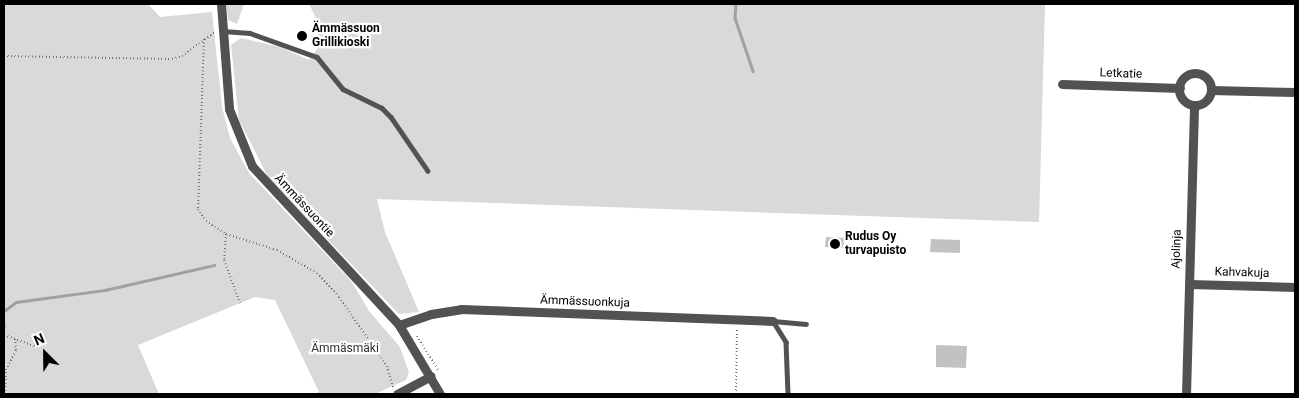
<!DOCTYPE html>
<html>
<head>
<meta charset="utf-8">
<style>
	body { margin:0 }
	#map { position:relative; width:1299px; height:398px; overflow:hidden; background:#fff; font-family:Roboto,sans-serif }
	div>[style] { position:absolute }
	.green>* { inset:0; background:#d9d9d9 }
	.stream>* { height:2.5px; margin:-1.25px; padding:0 1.25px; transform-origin:1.25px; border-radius:1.25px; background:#a0a0a0 }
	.building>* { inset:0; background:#c2c2c2 }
	.path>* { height:2px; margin-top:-1px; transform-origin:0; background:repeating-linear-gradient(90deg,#747474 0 1px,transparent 0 3.5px) }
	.service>* { height:4.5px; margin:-2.25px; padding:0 2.25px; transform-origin:2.25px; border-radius:2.25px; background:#525252 }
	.minor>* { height:9px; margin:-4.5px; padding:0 4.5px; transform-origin:4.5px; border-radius:4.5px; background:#525252 }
	.minor>.ring { margin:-4.5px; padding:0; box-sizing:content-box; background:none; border:9px solid #525252; border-radius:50% }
	.dots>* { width:14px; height:14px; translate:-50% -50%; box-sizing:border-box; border:2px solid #fff; border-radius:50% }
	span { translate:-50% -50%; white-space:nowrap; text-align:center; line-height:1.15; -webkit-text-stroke:4.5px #fff; paint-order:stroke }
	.poi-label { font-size:12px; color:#000; font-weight:700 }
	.left { translate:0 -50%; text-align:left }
	.street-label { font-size:12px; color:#000 }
	.park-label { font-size:12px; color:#303030 }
	.frame { position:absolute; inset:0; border:5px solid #000; pointer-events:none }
	.north { position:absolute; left:20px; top:328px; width:50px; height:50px; -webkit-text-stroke:4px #fff; paint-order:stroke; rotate:337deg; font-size:14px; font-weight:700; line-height:20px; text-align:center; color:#000 }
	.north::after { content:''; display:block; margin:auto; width:18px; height:22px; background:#000; clip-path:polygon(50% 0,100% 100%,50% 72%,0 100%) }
</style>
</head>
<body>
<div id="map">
	<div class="green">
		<i style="clip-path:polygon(4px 4px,148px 4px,160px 17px,212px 12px,222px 107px,230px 138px,249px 173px,352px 282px,369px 311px,400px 347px,409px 373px,406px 380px,375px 394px,314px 394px,319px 392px,275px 300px,255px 297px,138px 345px,159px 394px,4px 394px)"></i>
		<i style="clip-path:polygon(226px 4px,244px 4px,237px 24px,228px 20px)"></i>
		<i style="clip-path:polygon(309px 4px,1045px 4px,1039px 222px,377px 199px,385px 232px,419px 312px,399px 314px,268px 177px,239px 120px,231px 45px,241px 38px,280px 47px,309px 60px,319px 46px,317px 20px)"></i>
	</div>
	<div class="stream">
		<i style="left:736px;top:4px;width:14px;rotate:94deg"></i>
		<i style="left:735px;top:18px;width:56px;rotate:71.2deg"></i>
		<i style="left:4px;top:311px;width:15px;rotate:-37deg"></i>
		<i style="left:16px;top:302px;width:90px;rotate:-7.7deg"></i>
		<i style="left:105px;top:290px;width:112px;rotate:-12.9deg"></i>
		<i style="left:4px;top:324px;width:3px;rotate:90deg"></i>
	</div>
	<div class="building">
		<i style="clip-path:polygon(826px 237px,845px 238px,844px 248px,825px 247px)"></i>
		<i style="clip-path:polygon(931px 239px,960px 240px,960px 253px,930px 252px)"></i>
		<i style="clip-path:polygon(936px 345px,967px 346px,966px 368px,936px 367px)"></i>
	</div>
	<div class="path">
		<i style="left:204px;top:39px;width:170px;rotate:92deg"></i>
		<i style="left:198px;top:209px;width:14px;rotate:56deg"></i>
		<i style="left:206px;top:221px;width:24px;rotate:33deg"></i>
		<i style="left:226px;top:234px;width:53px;rotate:17.4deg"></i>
		<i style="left:277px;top:250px;width:46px;rotate:29.9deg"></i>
		<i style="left:317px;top:273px;width:33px;rotate:47deg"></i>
		<i style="left:339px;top:297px;width:84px;rotate:55.2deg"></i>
		<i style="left:387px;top:366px;width:22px;rotate:74deg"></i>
		<i style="left:4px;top:56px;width:168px;rotate:1deg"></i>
		<i style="left:172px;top:59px;width:10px;rotate:-17deg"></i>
		<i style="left:182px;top:56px;width:41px;rotate:-36deg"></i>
		<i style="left:226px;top:234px;width:26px;rotate:94deg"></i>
		<i style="left:224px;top:260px;width:46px;rotate:69.6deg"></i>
		<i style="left:4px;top:335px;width:38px;rotate:20deg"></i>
		<i style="left:417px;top:336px;width:40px;rotate:58deg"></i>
		<i style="left:5px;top:394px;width:24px;rotate:-88deg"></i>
		<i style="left:6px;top:370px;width:22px;rotate:-63deg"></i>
		<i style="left:16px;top:350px;width:11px;rotate:-95deg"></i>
		<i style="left:736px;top:394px;width:65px;rotate:-89.1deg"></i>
	</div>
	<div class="service">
		<i style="left:223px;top:31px;width:27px;rotate:4deg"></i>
		<i style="left:250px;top:33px;width:71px;rotate:19.7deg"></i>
		<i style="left:317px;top:57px;width:41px;rotate:50.9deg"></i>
		<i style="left:343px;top:89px;width:43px;rotate:26deg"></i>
		<i style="left:382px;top:108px;width:13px;rotate:45deg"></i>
		<i style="left:391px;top:117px;width:65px;rotate:55.6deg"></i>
		<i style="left:773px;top:321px;width:25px;rotate:58deg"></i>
		<i style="left:786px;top:342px;width:52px;rotate:87.8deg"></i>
		<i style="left:773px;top:321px;width:33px;rotate:5deg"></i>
	</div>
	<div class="minor">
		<i style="left:221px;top:4px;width:105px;rotate:85.6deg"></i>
		<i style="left:229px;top:109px;width:61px;rotate:68deg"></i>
		<i style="left:252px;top:166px;width:217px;rotate:47.2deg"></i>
		<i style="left:399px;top:325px;width:80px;rotate:59.3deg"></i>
		<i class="ring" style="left:1179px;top:73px;width:23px;height:23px"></i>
		<i style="left:1062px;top:84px;width:118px;rotate:1.9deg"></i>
		<i style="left:1211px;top:90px;width:84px;rotate:1.4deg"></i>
		<i style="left:1189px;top:284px;width:106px;rotate:1.6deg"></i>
		<i style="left:399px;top:325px;width:34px;rotate:-19deg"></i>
		<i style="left:431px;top:314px;width:30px;rotate:-9deg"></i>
		<i style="left:461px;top:309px;width:312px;rotate:2.2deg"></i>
		<i style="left:397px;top:394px;width:38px;rotate:-28deg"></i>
		<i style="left:1186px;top:394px;width:289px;rotate:-88.4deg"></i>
	</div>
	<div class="dots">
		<i style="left:302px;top:36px;background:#000"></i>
		<i style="left:835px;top:244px;background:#000"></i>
	</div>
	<div class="poi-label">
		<span class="left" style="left:312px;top:36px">Ämmässuon<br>Grillikioski</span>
		<span class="left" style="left:845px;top:244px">Rudus Oy<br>turvapuisto</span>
	</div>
	<div class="street-label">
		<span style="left:1121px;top:74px;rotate:2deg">Letkatie</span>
		<span style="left:304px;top:206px;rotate:47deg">Ämmässuontie</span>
		<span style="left:1177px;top:249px;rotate:-88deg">Ajolinja</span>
		<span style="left:1242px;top:273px;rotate:2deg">Kahvakuja</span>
		<span style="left:585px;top:302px;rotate:2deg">Ämmässuonkuja</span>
	</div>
	<div class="park-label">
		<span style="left:345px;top:349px">Ämmäsmäki</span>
	</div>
	<div class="frame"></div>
	<div class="north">N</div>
</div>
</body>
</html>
